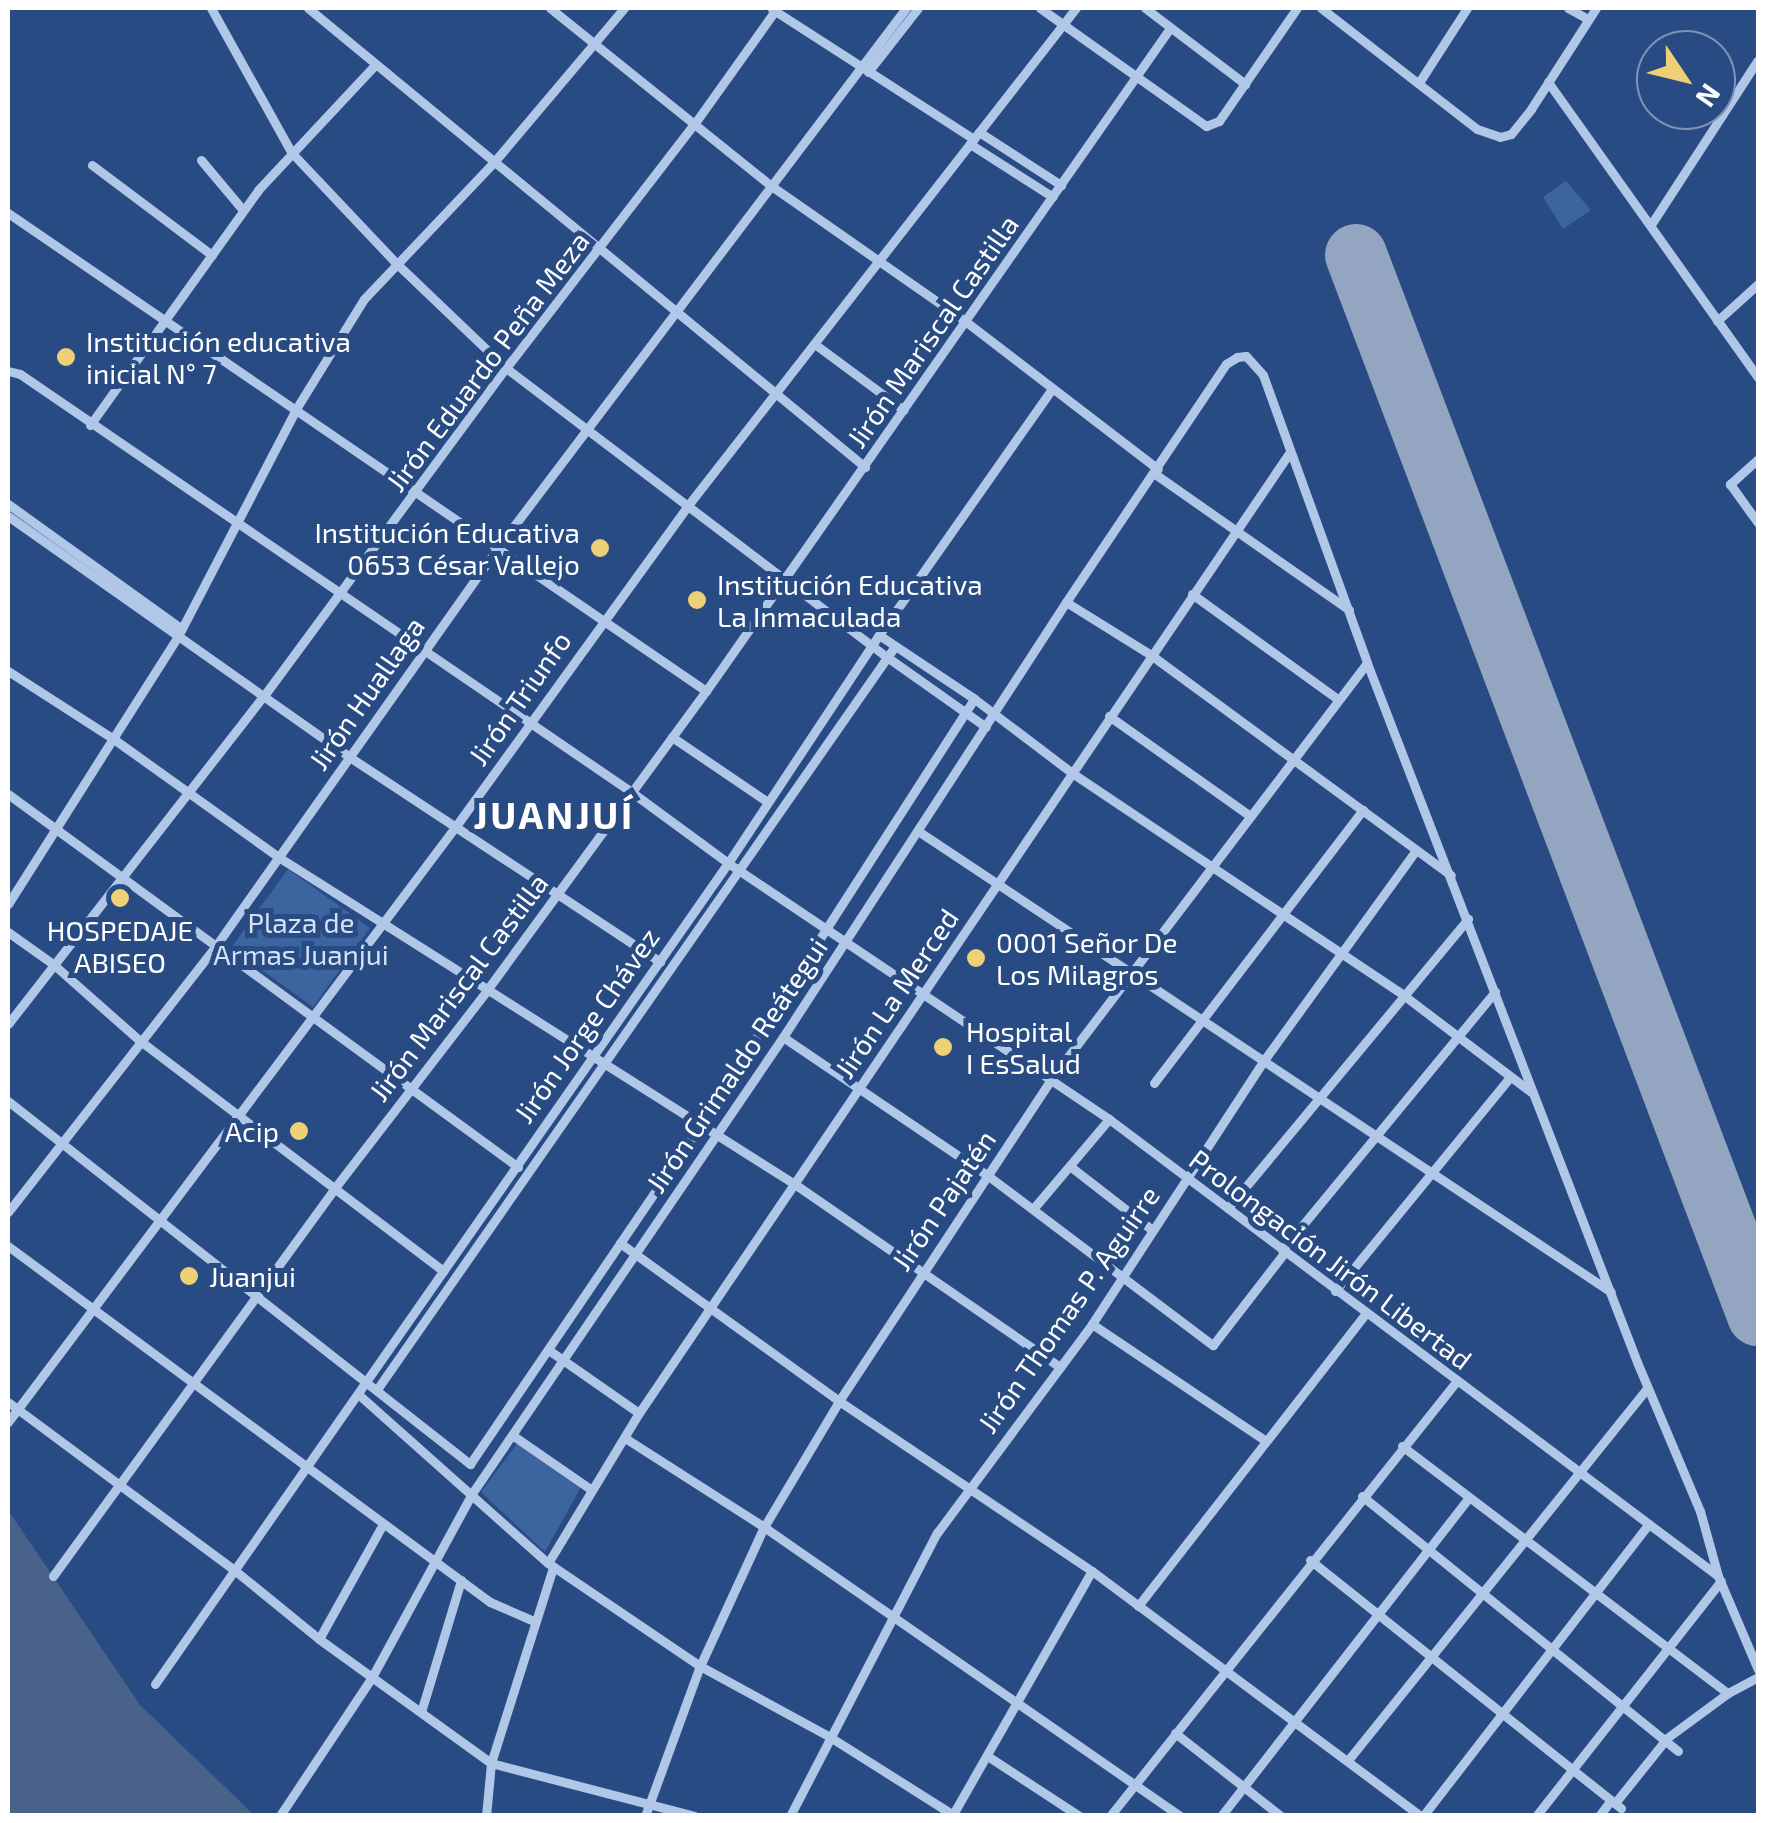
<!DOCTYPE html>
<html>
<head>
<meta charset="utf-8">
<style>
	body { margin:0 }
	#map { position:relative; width:1766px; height:1823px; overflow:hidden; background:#284b83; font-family:"Exo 2",sans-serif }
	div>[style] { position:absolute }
	.green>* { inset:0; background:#3c649f }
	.water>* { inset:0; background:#49628a }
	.runway>* { height:62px; margin:-31px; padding:0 31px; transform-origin:31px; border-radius:31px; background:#94a5c1 }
	.minor>* { height:9px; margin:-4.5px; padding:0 4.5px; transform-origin:4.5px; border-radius:4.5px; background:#b1c7e7 }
	.dots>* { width:28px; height:28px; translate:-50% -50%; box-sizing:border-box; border:5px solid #284b83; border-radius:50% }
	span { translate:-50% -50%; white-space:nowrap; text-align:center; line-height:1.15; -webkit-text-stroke:10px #284b83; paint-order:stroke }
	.street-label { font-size:28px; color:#fff }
	.poi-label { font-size:28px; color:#fff }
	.left { translate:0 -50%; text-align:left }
	.right { translate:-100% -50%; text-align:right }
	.park-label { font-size:28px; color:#d4e2f5 }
	.district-label { font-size:38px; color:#fff; font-weight:700; letter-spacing:2.5px }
	.frame { position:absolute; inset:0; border:10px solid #fff; pointer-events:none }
	.north { position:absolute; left:1636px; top:30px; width:100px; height:100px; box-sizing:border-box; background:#284b83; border:2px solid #7e93b5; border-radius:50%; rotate:125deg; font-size:28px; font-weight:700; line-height:40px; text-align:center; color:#fff }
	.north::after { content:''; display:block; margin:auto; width:35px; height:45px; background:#eed177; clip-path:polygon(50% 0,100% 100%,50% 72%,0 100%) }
</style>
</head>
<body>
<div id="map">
	<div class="green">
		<i style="clip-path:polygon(1566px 181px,1591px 210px,1563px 229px,1543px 197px)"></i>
		<i style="clip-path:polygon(288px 869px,370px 928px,313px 1007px,231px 948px)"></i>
		<i style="clip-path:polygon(517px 1444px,581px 1487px,545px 1552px,481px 1492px)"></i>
	</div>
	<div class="water">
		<i style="clip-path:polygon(8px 1510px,140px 1705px,254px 1815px,8px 1815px)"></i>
	</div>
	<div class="runway">
		<i style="left:1356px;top:255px;width:1134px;rotate:69.23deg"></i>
	</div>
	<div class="minor">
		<i style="left:211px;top:8px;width:165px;rotate:60.9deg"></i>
		<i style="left:291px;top:152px;width:153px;rotate:46.6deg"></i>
		<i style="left:396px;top:263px;width:152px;rotate:43.7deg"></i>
		<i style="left:506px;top:368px;width:478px;rotate:37.2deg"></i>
		<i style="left:887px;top:657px;width:121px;rotate:35.3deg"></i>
		<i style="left:308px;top:8px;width:722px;rotate:39.49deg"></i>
		<i style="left:550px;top:8px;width:282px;rotate:38.8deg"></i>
		<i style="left:770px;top:185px;width:238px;rotate:34.9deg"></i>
		<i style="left:965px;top:321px;width:243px;rotate:37.5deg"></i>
		<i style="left:1040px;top:8px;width:204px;rotate:35.4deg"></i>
		<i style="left:1206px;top:126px;width:14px;rotate:-21deg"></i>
		<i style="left:1219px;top:121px;width:137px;rotate:-55.4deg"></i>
		<i style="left:1145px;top:8px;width:126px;rotate:37.2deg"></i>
		<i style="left:1321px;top:8px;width:197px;rotate:37.8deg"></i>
		<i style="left:1477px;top:129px;width:24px;rotate:19deg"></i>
		<i style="left:1500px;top:137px;width:11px;rotate:-15deg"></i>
		<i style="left:1511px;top:134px;width:32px;rotate:-51deg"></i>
		<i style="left:1531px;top:109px;width:120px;rotate:-57.2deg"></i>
		<i style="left:1568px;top:8px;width:23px;rotate:29deg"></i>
		<i style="left:772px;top:9px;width:240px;rotate:32.8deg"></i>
		<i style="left:868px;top:72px;width:81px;rotate:-52deg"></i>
		<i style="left:1420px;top:81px;width:87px;rotate:-57.2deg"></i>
		<i style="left:1548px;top:82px;width:363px;rotate:54.6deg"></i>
		<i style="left:979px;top:132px;width:98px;rotate:32.9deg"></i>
		<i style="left:970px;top:144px;width:98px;rotate:32.6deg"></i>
		<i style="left:201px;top:160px;width:65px;rotate:50deg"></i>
		<i style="left:92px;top:165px;width:150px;rotate:36.9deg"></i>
		<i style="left:8px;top:213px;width:846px;rotate:34.4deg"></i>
		<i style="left:1652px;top:223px;width:194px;rotate:-57deg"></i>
		<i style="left:1717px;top:321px;width:55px;rotate:-42.1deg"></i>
		<i style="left:816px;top:345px;width:109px;rotate:36.5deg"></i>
		<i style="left:8px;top:371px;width:12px;rotate:14deg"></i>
		<i style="left:20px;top:374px;width:739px;rotate:34.36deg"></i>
		<i style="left:630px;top:791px;width:122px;rotate:36.3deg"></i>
		<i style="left:728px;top:863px;width:459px;rotate:33.9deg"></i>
		<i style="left:1109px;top:1119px;width:761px;rotate:36.88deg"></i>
		<i style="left:1718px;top:1576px;width:102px;rotate:66.9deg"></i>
		<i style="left:90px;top:425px;width:289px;rotate:-54.4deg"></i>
		<i style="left:258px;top:190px;width:170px;rotate:-46.9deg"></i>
		<i style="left:1758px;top:459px;width:38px;rotate:138deg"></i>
		<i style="left:1730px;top:484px;width:48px;rotate:54.3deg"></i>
		<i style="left:1155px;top:474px;width:237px;rotate:35deg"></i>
		<i style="left:8px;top:504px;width:214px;rotate:35.7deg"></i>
		<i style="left:8px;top:516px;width:416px;rotate:35.2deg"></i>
		<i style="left:348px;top:756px;width:374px;rotate:33.4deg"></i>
		<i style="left:1192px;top:594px;width:178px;rotate:35.8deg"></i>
		<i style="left:1066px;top:602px;width:100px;rotate:31.9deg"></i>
		<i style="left:1151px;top:655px;width:372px;rotate:36.3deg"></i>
		<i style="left:879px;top:635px;width:112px;rotate:33.7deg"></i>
		<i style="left:972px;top:697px;width:126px;rotate:37.2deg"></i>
		<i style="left:1072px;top:773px;width:397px;rotate:33.8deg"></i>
		<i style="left:1402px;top:994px;width:162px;rotate:37.2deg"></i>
		<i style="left:8px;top:671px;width:127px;rotate:32.8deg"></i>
		<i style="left:115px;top:740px;width:203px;rotate:35.6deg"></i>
		<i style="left:280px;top:858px;width:611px;rotate:32.36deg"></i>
		<i style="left:796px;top:1185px;width:321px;rotate:34.6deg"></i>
		<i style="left:1109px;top:716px;width:173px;rotate:35.3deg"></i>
		<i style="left:672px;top:737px;width:114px;rotate:34.2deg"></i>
		<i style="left:8px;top:794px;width:632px;rotate:36.18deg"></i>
		<i style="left:918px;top:831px;width:832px;rotate:33.63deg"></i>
		<i style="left:8px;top:904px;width:315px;rotate:-57.6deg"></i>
		<i style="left:177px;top:638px;width:258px;rotate:-62.5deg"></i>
		<i style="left:296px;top:409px;width:129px;rotate:-58.3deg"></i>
		<i style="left:364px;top:299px;width:189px;rotate:-46.5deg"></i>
		<i style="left:494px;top:162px;width:202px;rotate:-49.8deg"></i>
		<i style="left:8px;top:932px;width:55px;rotate:35.4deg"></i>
		<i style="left:53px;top:964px;width:115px;rotate:41.5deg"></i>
		<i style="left:139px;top:1040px;width:382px;rotate:37.2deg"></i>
		<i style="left:8px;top:1024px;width:415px;rotate:-52.1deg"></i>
		<i style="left:263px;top:697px;width:409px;rotate:-53.6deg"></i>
		<i style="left:506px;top:368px;width:309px;rotate:-52.4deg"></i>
		<i style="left:695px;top:123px;width:141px;rotate:-54.5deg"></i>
		<i style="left:783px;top:1037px;width:246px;rotate:34.1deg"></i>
		<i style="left:987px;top:1175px;width:283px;rotate:37deg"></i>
		<i style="left:1213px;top:1345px;width:118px;rotate:-52.3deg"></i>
		<i style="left:1154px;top:1083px;width:344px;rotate:-52.6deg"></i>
		<i style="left:8px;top:1101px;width:588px;rotate:38.16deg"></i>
		<i style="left:1071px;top:1167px;width:101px;rotate:37.8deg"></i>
		<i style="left:1228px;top:1208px;width:376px;rotate:-50.3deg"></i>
		<i style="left:1033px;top:1209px;width:118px;rotate:-49.8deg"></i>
		<i style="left:8px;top:1212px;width:336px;rotate:-52deg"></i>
		<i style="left:215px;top:947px;width:490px;rotate:-54.7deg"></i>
		<i style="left:498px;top:547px;width:676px;rotate:-52.88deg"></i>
		<i style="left:620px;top:1243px;width:270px;rotate:35.8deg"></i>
		<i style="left:839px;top:1401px;width:305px;rotate:33.9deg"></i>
		<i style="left:1092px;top:1571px;width:410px;rotate:36.7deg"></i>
		<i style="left:8px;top:1246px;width:599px;rotate:36.45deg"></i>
		<i style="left:490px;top:1602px;width:48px;rotate:23.4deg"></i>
		<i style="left:1282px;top:1250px;width:335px;rotate:-50.5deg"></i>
		<i style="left:1335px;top:1291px;width:276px;rotate:-50.7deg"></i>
		<i style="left:1092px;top:1324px;width:206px;rotate:33.9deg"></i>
		<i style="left:550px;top:1351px;width:108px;rotate:34.9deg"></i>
		<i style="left:378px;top:1388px;width:904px;rotate:-55.13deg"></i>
		<i style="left:358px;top:1394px;width:254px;rotate:41.7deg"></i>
		<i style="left:548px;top:1563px;width:184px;rotate:34.1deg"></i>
		<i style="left:700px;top:1666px;width:148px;rotate:28.6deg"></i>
		<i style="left:830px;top:1737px;width:148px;rotate:32.3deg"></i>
		<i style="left:8px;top:1402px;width:280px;rotate:36.6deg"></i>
		<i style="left:233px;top:1569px;width:111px;rotate:39.1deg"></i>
		<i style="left:319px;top:1639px;width:212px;rotate:35.8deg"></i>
		<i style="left:491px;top:1763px;width:210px;rotate:14.6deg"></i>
		<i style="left:8px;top:1422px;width:746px;rotate:-53.07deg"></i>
		<i style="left:456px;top:826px;width:397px;rotate:-54.1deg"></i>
		<i style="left:689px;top:504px;width:629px;rotate:-52.04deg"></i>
		<i style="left:515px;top:1437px;width:90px;rotate:34.6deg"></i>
		<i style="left:625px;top:1438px;width:165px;rotate:32.6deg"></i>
		<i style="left:764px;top:1527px;width:507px;rotate:34.79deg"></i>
		<i style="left:1402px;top:1446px;width:409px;rotate:37.2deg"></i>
		<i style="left:470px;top:1464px;width:410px;rotate:-55.8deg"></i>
		<i style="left:700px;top:1125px;width:507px;rotate:-57.25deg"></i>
		<i style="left:1362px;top:1496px;width:406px;rotate:38.9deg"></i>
		<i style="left:1310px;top:1560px;width:398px;rotate:38.6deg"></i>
		<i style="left:548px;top:1563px;width:175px;rotate:-58.8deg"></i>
		<i style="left:639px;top:1413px;width:1161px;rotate:-55.89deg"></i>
		<i style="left:53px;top:1576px;width:478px;rotate:-54deg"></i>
		<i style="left:334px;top:1189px;width:251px;rotate:-52.4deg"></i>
		<i style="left:487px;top:990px;width:371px;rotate:-53.8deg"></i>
		<i style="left:706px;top:691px;width:809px;rotate:-55.01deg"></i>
		<i style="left:1138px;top:1606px;width:370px;rotate:-52.1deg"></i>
		<i style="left:319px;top:1639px;width:132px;rotate:-60.9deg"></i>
		<i style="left:155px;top:1684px;width:1001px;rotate:-55.09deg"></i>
		<i style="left:728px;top:863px;width:273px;rotate:-56.5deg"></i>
		<i style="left:879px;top:635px;width:299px;rotate:-54.9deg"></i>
		<i style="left:421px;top:1712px;width:138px;rotate:-73.1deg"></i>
		<i style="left:1175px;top:1733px;width:135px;rotate:38.1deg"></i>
		<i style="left:989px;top:1757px;width:108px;rotate:33.2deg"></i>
		<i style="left:1349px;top:1759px;width:476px;rotate:-51.2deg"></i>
		<i style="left:1615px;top:1803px;width:83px;rotate:-51.3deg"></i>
		<i style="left:1667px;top:1738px;width:76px;rotate:-36.4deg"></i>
		<i style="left:1728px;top:1693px;width:34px;rotate:-28deg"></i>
		<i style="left:281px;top:1814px;width:164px;rotate:-56.4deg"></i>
		<i style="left:372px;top:1677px;width:211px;rotate:-61.4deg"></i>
		<i style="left:473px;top:1492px;width:551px;rotate:-55.73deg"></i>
		<i style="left:783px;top:1037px;width:519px;rotate:-56.95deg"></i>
		<i style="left:1066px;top:602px;width:287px;rotate:-56.1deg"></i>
		<i style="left:1226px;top:364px;width:13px;rotate:-32deg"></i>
		<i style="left:1237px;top:357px;width:9px;rotate:-6deg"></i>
		<i style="left:1246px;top:356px;width:25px;rotate:48deg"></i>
		<i style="left:1263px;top:375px;width:306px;rotate:70.1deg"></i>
		<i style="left:1367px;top:663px;width:749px;rotate:68.88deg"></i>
		<i style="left:1637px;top:1362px;width:162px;rotate:67.1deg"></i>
		<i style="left:1700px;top:1511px;width:67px;rotate:74.5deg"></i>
		<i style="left:486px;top:1816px;width:53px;rotate:-84.6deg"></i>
		<i style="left:491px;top:1763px;width:206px;rotate:-72.4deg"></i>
		<i style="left:645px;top:1816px;width:160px;rotate:-69.9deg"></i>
		<i style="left:700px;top:1666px;width:153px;rotate:-65.3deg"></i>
		<i style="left:764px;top:1527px;width:147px;rotate:-59.2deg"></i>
		<i style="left:839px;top:1401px;width:386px;rotate:-56.6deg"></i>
		<i style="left:1051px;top:1079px;width:522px;rotate:-52.78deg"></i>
		<i style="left:790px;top:1816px;width:319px;rotate:-62.6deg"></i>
		<i style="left:937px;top:1533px;width:260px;rotate:-53.4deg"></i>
		<i style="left:1092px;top:1324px;width:311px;rotate:-56.9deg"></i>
		<i style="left:1262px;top:1063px;width:263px;rotate:-54.1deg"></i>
		<i style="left:952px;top:1816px;width:282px;rotate:-60.3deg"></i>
		<i style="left:1110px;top:1816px;width:555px;rotate:-51.44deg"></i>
		<i style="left:1221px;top:1816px;width:403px;rotate:-52.1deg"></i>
		<i style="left:1423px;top:1816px;width:369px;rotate:-52.3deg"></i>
		<i style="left:1536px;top:1816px;width:299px;rotate:-51.8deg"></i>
		<i style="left:1599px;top:1816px;width:20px;rotate:-53deg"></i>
	</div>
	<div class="dots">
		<i style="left:66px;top:357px;background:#eed177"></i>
		<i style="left:600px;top:548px;background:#eed177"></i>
		<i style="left:697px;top:600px;background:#eed177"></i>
		<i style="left:120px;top:898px;background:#eed177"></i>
		<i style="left:976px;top:958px;background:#eed177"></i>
		<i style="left:943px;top:1047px;background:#eed177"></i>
		<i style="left:299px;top:1131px;background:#eed177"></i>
		<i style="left:189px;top:1276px;background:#eed177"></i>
	</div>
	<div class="street-label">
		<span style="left:932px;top:331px;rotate:-55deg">Jirón Mariscal Castilla</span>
		<span style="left:487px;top:361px;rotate:-53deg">Jirón Eduardo Peña Meza</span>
		<span style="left:366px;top:693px;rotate:-55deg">Jirón Huallaga</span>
		<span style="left:519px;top:698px;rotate:-55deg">Jirón Triunfo</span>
		<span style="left:458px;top:987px;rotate:-53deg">Jirón Mariscal Castilla</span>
		<span style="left:896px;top:993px;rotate:-56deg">Jirón La Merced</span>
		<span style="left:586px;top:1025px;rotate:-55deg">Jirón Jorge Chávez</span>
		<span style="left:736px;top:1065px;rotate:-56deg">Jirón Grimaldo Reátegui</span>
		<span style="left:943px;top:1200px;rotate:-56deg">Jirón Pajatén</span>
		<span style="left:1331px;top:1259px;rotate:37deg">Prolongación Jirón Libertad</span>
		<span style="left:1068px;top:1309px;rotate:-55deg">Jirón Thomas P. Aguirre</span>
	</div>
	<div class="poi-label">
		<span class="left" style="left:86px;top:357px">Institución educativa<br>inicial N° 7</span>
		<span class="right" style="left:580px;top:548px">Institución Educativa<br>0653 César Vallejo</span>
		<span class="left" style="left:717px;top:600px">Institución Educativa<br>La Inmaculada</span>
		<span style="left:120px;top:946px">HOSPEDAJE<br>ABISEO</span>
		<span class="left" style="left:996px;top:958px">0001 Señor De<br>Los Milagros</span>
		<span class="left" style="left:966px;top:1047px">Hospital<br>I EsSalud</span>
		<span class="right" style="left:279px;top:1131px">Acip</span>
		<span class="left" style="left:209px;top:1276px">Juanjui</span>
	</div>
	<div class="park-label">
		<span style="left:301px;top:938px">Plaza de<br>Armas Juanjui</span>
	</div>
	<div class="district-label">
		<span style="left:554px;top:815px">JUANJUÍ</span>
	</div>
	<div class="frame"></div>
	<div class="north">N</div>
</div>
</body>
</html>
